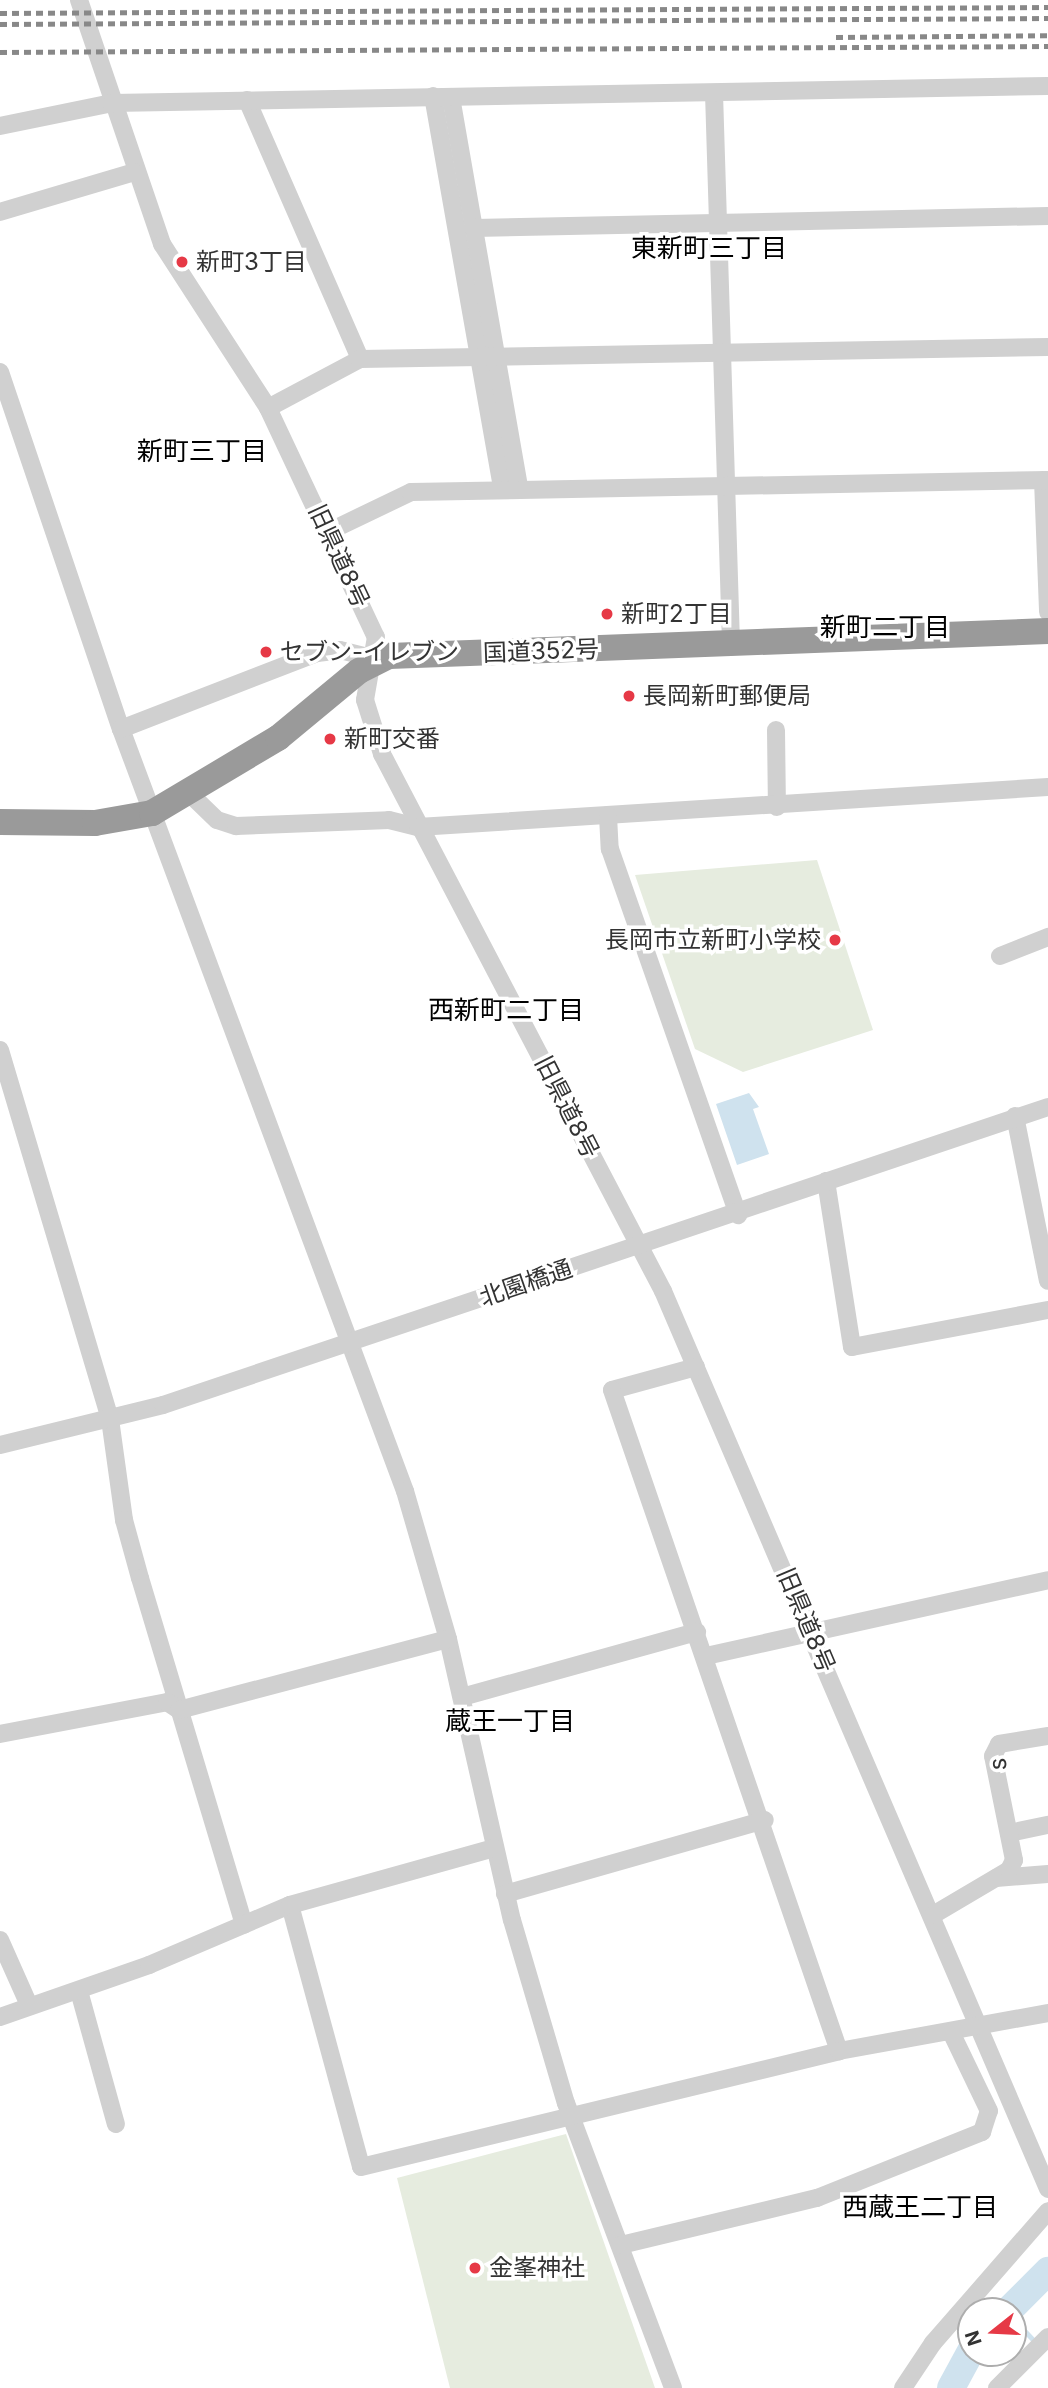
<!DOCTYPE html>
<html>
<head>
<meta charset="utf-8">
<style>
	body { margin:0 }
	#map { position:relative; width:1048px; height:2388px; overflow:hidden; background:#fff; font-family:Inter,"Noto Sans JP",sans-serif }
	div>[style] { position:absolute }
	.green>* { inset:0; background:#e6ecdf }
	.water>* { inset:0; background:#cfe2ee }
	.stream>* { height:4.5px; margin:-2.25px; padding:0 2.25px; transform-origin:2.25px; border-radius:2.25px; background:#cfe2ee }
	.river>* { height:28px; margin:-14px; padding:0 14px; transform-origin:14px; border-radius:14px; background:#cfe2ee }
	.minor>* { height:18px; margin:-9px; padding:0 9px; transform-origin:9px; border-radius:9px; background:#d0d0d0 }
	.highway>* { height:26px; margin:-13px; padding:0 13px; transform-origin:13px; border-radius:13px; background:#9a9a9a }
	.rail>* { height:4.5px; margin-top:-2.25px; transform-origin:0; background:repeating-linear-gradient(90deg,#888 0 7px,transparent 0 12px) }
	.dots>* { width:19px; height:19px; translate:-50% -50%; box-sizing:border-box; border:4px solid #fff; border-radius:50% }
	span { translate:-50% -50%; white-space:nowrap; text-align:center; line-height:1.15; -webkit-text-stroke:7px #fff; paint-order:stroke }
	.poi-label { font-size:24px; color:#333 }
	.left { translate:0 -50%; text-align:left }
	.right { translate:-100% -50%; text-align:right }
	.street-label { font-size:24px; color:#333 }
	.neighbourhood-label { font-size:26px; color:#000 }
	.north { position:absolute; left:957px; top:2297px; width:70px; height:70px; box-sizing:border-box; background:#fff; border:2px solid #adadad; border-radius:50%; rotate:252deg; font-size:19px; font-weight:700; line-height:28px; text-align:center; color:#333 }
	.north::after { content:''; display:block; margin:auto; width:24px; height:32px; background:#e63946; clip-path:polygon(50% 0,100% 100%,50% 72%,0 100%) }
</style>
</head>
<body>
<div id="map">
	<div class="green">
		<i style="clip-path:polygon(817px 860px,873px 1030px,743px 1072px,695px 1049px,635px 875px)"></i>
		<i style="clip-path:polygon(566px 2134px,655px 2388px,450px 2388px,397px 2178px)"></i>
	</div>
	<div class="water">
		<i style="clip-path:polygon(749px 1093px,759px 1107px,753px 1109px,769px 1154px,737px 1165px,716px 1104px)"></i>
	</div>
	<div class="stream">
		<i style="left:1013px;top:2318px;width:34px;rotate:47deg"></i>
	</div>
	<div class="river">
		<i style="left:1008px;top:2311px;width:57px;rotate:-45deg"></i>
		<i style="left:951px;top:2388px;width:42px;rotate:-61.6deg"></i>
	</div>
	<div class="minor">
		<i style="left:79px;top:0;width:258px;rotate:71.2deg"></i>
		<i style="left:162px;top:244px;width:195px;rotate:57.1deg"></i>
		<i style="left:268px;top:408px;width:253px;rotate:64.8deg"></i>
		<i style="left:376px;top:637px;width:64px;rotate:99.9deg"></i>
		<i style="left:365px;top:700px;width:57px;rotate:72.5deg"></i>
		<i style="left:382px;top:754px;width:606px;rotate:62.38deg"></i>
		<i style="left:663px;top:1291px;width:977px;rotate:66.79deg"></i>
		<i style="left:714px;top:93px;width:550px;rotate:88.23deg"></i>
		<i style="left:433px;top:96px;width:399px;rotate:80deg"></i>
		<i style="left:451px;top:97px;width:396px;rotate:80.1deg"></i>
		<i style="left:247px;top:100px;width:283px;rotate:66.4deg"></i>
		<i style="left:0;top:126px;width:114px;rotate:-11.6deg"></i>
		<i style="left:112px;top:103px;width:936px;rotate:-1.04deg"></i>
		<i style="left:0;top:212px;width:140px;rotate:-16.6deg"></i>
		<i style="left:474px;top:228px;width:574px;rotate:-1.2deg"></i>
		<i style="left:0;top:372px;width:377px;rotate:71.3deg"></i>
		<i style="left:121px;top:729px;width:813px;rotate:69.56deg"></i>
		<i style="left:405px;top:1491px;width:154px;rotate:73.8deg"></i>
		<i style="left:448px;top:1639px;width:288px;rotate:77.2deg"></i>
		<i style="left:512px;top:1920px;width:191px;rotate:73.6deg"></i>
		<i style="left:566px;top:2103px;width:304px;rotate:69.4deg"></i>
		<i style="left:268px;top:408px;width:104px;rotate:-28deg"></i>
		<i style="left:360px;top:359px;width:688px;rotate:-1deg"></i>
		<i style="left:1043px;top:480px;width:132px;rotate:87.8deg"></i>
		<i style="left:328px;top:532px;width:92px;rotate:-25.7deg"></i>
		<i style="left:411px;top:492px;width:637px;rotate:-1.08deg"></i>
		<i style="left:121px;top:729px;width:210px;rotate:-21.2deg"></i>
		<i style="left:317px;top:653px;width:23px;rotate:-7deg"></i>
		<i style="left:340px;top:650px;width:37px;rotate:14deg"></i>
		<i style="left:776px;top:730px;width:77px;rotate:89.3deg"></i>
		<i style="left:190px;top:794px;width:37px;rotate:44deg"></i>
		<i style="left:217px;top:820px;width:20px;rotate:18deg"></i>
		<i style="left:236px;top:826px;width:153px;rotate:-2.2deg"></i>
		<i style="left:389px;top:820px;width:30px;rotate:14deg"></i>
		<i style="left:418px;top:827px;width:631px;rotate:-3.63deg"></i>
		<i style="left:608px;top:816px;width:33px;rotate:87deg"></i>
		<i style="left:610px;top:849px;width:388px;rotate:70.7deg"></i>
		<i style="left:1000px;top:956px;width:52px;rotate:-21.6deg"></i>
		<i style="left:0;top:1050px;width:385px;rotate:73.4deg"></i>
		<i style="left:110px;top:1419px;width:102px;rotate:82.1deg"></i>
		<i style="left:124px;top:1520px;width:60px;rotate:74.6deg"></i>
		<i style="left:140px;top:1578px;width:362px;rotate:73.3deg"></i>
		<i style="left:1015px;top:1116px;width:168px;rotate:78.7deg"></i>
		<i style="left:826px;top:1181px;width:168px;rotate:81.1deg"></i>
		<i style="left:852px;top:1347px;width:199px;rotate:-10.7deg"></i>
		<i style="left:696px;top:1367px;width:87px;rotate:164.7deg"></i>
		<i style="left:612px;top:1390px;width:699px;rotate:71.05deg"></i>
		<i style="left:0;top:1445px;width:168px;rotate:-13.8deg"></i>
		<i style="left:163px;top:1405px;width:934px;rotate:-18.61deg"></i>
		<i style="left:706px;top:1656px;width:350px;rotate:-12.5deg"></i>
		<i style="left:462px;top:1697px;width:244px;rotate:-15.5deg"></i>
		<i style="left:0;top:1734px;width:170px;rotate:-10.8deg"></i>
		<i style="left:167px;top:1702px;width:14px;rotate:34deg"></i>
		<i style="left:179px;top:1710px;width:278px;rotate:-14.8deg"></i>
		<i style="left:1009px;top:1833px;width:40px;rotate:-12deg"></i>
		<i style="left:996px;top:1878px;width:52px;rotate:-4.4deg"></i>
		<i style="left:505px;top:1894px;width:270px;rotate:-15.9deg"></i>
		<i style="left:290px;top:1905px;width:271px;rotate:74.8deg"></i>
		<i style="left:361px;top:2167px;width:492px;rotate:-13.6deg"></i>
		<i style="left:839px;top:2051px;width:212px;rotate:-10.3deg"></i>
		<i style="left:933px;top:1915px;width:88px;rotate:-30.6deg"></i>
		<i style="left:1009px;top:1870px;width:11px;rotate:-63deg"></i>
		<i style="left:1014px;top:1860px;width:106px;rotate:-101.4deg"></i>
		<i style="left:993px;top:1756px;width:13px;rotate:-63deg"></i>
		<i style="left:999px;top:1744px;width:50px;rotate:-9.3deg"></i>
		<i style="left:0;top:1940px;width:71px;rotate:66deg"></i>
		<i style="left:79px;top:1991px;width:138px;rotate:74.5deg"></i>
		<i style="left:0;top:2017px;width:158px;rotate:-19.2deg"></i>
		<i style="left:149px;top:1965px;width:153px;rotate:-23.1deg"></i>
		<i style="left:290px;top:1905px;width:212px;rotate:-15.6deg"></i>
		<i style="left:621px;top:2245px;width:202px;rotate:-13.5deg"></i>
		<i style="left:817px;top:2198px;width:178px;rotate:-21.8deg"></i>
		<i style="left:982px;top:2132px;width:22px;rotate:-72deg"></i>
		<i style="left:989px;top:2111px;width:88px;rotate:-115.7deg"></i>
		<i style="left:903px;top:2388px;width:54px;rotate:-56.3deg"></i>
		<i style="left:933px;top:2343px;width:175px;rotate:-48.9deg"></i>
		<i style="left:997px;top:2388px;width:72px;rotate:-45deg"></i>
	</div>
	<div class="highway">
		<i style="left:0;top:822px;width:95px;rotate:0.6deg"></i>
		<i style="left:95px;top:823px;width:58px;rotate:-10deg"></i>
		<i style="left:152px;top:813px;width:147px;rotate:-30.8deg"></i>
		<i style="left:278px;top:738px;width:105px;rotate:-39.6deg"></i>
		<i style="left:359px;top:671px;width:34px;rotate:-27deg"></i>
		<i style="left:389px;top:656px;width:659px;rotate:-2.17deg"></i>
	</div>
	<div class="rail">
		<i style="left:0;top:13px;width:1048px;rotate:-0.33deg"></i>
		<i style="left:0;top:24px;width:1048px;rotate:-0.33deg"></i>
		<i style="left:836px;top:37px;width:212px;rotate:-0.5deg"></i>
		<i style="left:0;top:52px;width:1048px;rotate:-0.33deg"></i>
	</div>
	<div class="dots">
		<i style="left:182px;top:262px;background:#e63946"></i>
		<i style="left:607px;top:614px;background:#e63946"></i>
		<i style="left:266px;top:652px;background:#e63946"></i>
		<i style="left:629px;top:696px;background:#e63946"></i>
		<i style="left:330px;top:739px;background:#e63946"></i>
		<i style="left:835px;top:940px;background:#e63946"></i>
		<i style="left:475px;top:2268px;background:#e63946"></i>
	</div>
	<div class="poi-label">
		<span class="left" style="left:196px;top:262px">新町3丁目</span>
		<span class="left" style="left:621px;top:614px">新町2丁目</span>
		<span class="left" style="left:280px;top:652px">セブン-イレブン</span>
		<span class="left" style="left:643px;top:696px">長岡新町郵便局</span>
		<span class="left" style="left:344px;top:739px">新町交番</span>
		<span class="right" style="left:821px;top:940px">長岡市立新町小学校</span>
		<span class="left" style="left:489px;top:2268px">金峯神社</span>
	</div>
	<div class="street-label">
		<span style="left:339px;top:556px;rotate:65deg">旧県道8号</span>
		<span style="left:541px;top:651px;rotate:-2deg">国道352号</span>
		<span style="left:567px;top:1107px;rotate:63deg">旧県道8号</span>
		<span style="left:526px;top:1283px;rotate:-19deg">北園橋通</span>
		<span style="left:806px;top:1620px;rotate:67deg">旧県道8号</span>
		<span style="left:998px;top:1764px;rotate:-91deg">s</span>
	</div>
	<div class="neighbourhood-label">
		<span style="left:709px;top:248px">東新町三丁目</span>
		<span style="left:202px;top:451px">新町三丁目</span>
		<span style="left:885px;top:627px">新町二丁目</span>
		<span style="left:506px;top:1010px">西新町二丁目</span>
		<span style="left:510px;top:1721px">蔵王一丁目</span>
		<span style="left:920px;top:2207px">西蔵王二丁目</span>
	</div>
	<div class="north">N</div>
</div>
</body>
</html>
